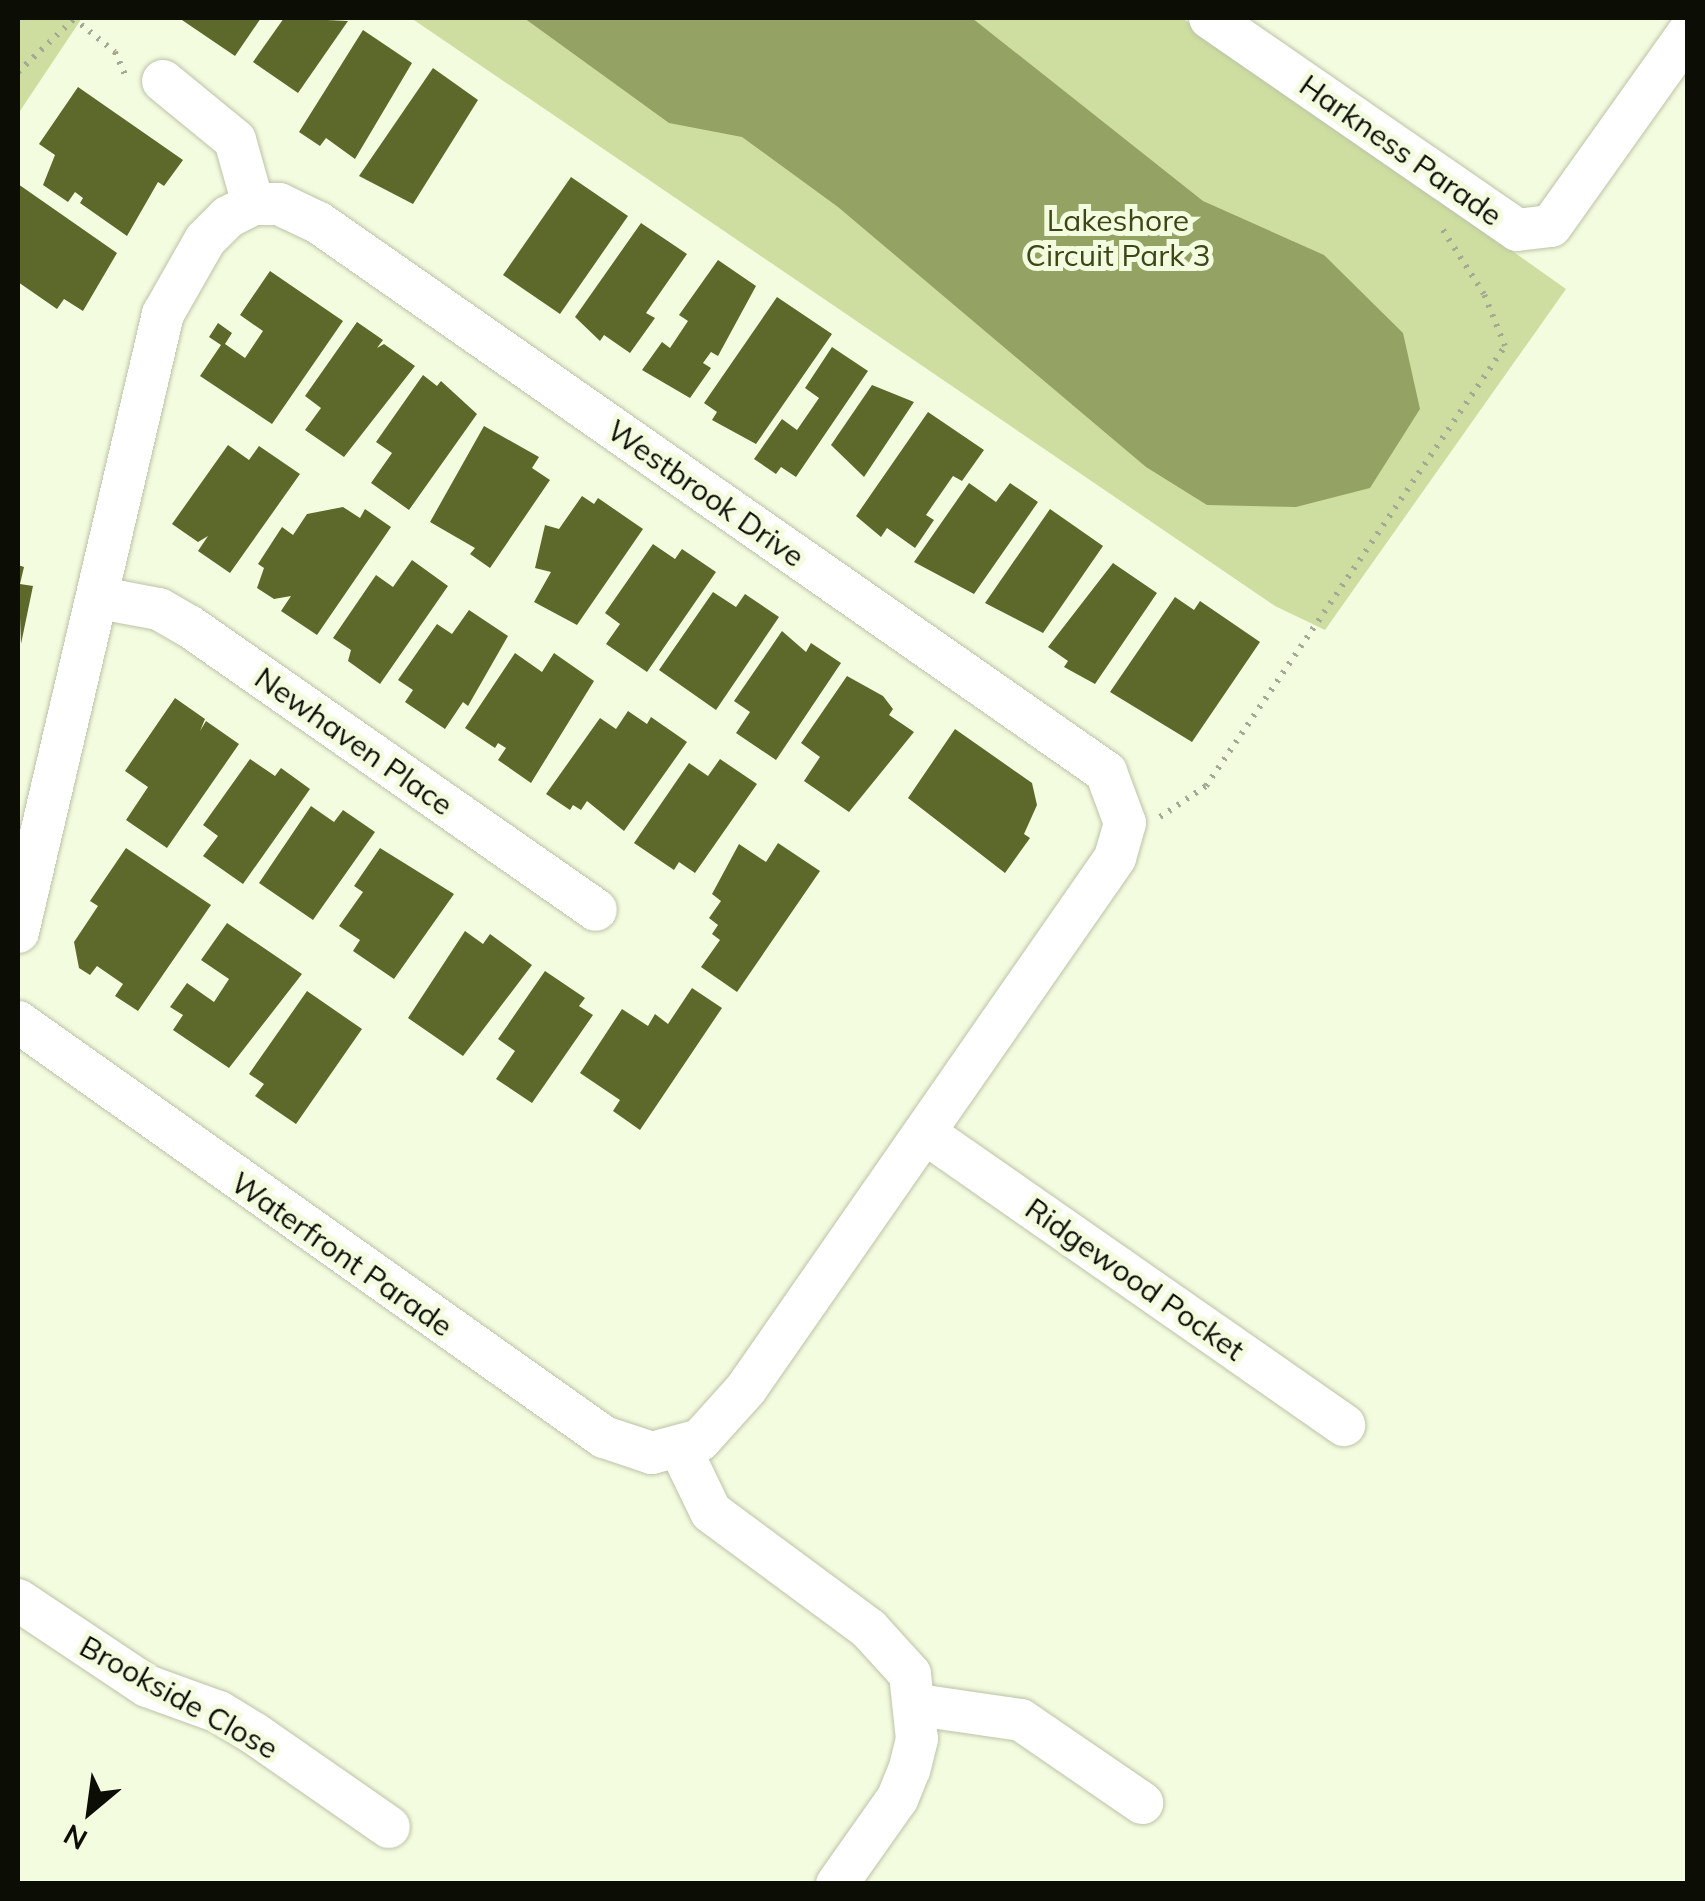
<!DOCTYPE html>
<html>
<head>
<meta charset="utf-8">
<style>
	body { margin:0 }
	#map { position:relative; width:1705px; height:1901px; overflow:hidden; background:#f4fce0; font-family:Mulish,sans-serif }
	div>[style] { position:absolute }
	.green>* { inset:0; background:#cedea0 }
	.water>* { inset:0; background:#94a364 }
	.building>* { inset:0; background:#5c692b }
	.path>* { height:6px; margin-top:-3px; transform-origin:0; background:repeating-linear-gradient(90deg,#a3a993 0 2.5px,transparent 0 10.5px) }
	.roads { filter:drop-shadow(0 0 2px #bbc3a7) drop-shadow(0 0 2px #bbc3a7) }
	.street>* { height:42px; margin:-21px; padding:0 21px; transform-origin:21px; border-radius:21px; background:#fff }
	span { translate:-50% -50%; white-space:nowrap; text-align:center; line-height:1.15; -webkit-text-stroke:10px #f4fce0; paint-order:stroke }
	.street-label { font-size:30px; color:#0c0e05 }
	.park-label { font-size:30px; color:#3c4616 }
	.frame { position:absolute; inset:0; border:20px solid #0c0e05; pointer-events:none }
	.north { position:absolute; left:40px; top:1761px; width:100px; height:100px; -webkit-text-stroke:8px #f4fce0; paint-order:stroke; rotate:209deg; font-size:28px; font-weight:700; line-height:40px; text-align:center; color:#0c0e05 }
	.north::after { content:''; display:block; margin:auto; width:35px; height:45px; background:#0c0e05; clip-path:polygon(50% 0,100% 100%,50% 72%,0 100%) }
</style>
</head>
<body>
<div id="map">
	<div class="green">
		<i style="clip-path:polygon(18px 18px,82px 18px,18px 114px)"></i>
		<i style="clip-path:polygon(411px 18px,1182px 18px,1566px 289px,1325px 630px,1275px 606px)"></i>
	</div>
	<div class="water">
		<i style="clip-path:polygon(524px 18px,972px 18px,1203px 201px,1324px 255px,1403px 333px,1420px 409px,1370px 488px,1296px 507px,1207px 505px,1146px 467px,838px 207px,742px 137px,669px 123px)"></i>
	</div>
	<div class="building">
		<i style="clip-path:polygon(179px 18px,261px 18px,235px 56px)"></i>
		<i style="clip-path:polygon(284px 18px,348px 21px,298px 93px,253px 62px)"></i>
		<i style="clip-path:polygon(363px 30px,412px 63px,355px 159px,326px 138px,320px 146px,299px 132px)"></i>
		<i style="clip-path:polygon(433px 68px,478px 100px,413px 204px,359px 176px)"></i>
		<i style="clip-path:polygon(78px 87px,183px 160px,164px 186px,158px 182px,127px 236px,80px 203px,83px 198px,75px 192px,68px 202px,43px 185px,55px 155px,39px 144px)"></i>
		<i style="clip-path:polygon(571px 177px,628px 216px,560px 314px,503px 275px)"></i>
		<i style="clip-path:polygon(18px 184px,117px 253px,83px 311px,64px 299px,57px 309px,18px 282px)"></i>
		<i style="clip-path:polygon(641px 223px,687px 254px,646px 313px,655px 318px,630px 353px,604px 335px,600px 341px,575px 317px)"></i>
		<i style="clip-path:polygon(718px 260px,756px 286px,718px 356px,711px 352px,703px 363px,711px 368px,690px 398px,642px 370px,662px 342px,670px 348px,688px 321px,679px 315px)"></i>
		<i style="clip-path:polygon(270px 271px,343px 321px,272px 424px,200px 376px,221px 345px,209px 337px,218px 323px,232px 333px,225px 344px,245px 358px,263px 331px,240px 315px)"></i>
		<i style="clip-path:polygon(777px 297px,832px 334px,756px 444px,712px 420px,717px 412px,704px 403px)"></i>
		<i style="clip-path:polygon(357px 322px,383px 340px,377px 348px,384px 344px,415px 366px,344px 457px,305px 430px,321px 408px,305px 396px)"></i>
		<i style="clip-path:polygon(832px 347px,868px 371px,796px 477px,781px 467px,776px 474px,754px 459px,782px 419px,797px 430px,819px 398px,805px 388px)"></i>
		<i style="clip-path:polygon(423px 375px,437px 386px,441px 381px,477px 414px,409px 510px,371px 483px,392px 453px,376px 442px)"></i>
		<i style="clip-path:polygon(872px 385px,914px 402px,864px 477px,831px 445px)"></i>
		<i style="clip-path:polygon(928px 412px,984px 450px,962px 481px,953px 476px,926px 515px,934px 520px,915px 548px,887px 528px,881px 537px,856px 516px)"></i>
		<i style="clip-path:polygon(484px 426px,539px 457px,532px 468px,550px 480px,490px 568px,470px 554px,475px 548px,430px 522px)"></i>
		<i style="clip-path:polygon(228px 445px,249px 460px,259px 446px,300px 474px,230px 573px,198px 551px,208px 536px,198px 542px,172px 524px)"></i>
		<i style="clip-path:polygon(969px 483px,996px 502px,1010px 483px,1038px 502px,974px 594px,914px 562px)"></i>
		<i style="clip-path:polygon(582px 496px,594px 504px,598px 498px,643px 529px,577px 625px,534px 602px,551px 572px,535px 568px,545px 525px,559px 529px)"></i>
		<i style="clip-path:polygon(343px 507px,360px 518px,365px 509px,391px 527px,317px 635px,281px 611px,291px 596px,274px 599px,257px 588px,264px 568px,258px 564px,282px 527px,293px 535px,307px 514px)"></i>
		<i style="clip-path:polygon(1050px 509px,1103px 546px,1043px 633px,985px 603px)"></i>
		<i style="clip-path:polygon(653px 544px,675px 559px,682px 549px,716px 572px,647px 672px,606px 644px,620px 624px,605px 613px)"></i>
		<i style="clip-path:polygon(412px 560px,448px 586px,380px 684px,348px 661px,351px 650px,333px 638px,376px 575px,393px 587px)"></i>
		<i style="clip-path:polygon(1113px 563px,1157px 593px,1095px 684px,1064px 667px,1068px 661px,1048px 647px)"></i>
		<i style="clip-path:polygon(18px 565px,24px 567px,20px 584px,33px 586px,21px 644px)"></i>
		<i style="clip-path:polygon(713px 592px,736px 607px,745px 594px,779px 617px,716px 710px,659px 670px)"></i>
		<i style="clip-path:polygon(1175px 597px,1194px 610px,1200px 601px,1260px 642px,1192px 742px,1110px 692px)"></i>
		<i style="clip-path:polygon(469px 610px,508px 636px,468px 706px,463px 702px,445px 729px,405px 702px,413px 690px,398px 680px,437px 624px,452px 634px)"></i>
		<i style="clip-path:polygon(782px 631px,806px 652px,811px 643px,841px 663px,776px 760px,736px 733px,750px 712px,734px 701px)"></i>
		<i style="clip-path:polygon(515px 653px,542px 672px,554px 653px,594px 681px,531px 783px,498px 760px,506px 748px,498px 743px,495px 748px,465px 728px)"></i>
		<i style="clip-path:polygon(847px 676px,883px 696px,893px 709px,889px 715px,914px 732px,849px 812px,804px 781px,820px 757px,801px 743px)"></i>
		<i style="clip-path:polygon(175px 698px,205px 719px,200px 731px,206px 721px,239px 744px,167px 848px,126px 820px,148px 787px,125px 771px)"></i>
		<i style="clip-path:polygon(628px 711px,647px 724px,651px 717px,687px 742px,624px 831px,587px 801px,581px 810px,573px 805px,570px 810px,546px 794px,600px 718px,616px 729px)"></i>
		<i style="clip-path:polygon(955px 729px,1032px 783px,1037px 805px,1024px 834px,1030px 838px,1005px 873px,908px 798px)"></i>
		<i style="clip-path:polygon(250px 759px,275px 776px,281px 768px,310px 789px,243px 884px,203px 856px,218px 836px,203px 825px)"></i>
		<i style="clip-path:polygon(720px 759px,757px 784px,695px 873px,679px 862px,674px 870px,634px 843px,689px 763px,708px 776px)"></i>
		<i style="clip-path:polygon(311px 806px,334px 822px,343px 810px,375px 832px,313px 920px,259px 883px)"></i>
		<i style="clip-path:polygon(778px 843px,820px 871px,737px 992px,701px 967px,720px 940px,712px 934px,718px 925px,709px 918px,721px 901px,712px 894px,739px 844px,766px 862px)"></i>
		<i style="clip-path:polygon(126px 848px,211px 905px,138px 1011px,115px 996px,123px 984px,97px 966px,90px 975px,79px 968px,74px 942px,98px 906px,90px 901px)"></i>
		<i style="clip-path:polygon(380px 848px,454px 894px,394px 979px,353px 951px,360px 940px,339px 926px,363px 892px,354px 886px)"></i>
		<i style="clip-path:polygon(227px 923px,302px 974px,229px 1068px,173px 1030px,183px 1015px,170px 1007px,187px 983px,214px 1002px,229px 979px,201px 960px)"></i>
		<i style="clip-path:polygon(465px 931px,483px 944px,490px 934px,532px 965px,463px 1056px,408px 1018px)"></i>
		<i style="clip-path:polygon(545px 971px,585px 998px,579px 1006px,593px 1015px,532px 1103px,496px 1079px,515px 1051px,498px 1039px)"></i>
		<i style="clip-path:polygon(692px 988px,722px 1008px,640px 1130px,613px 1111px,620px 1100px,580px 1073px,622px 1009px,648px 1026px,655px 1014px,668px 1024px)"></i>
		<i style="clip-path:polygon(307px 991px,362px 1029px,296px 1124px,255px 1096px,264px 1084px,249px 1074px)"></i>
	</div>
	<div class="path">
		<i style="left:73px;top:18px;width:54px;rotate:39deg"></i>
		<i style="left:115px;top:52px;width:24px;rotate:66deg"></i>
		<i style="left:18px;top:72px;width:79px;rotate:-43.5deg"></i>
		<i style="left:1160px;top:817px;width:55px;rotate:-34deg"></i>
		<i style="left:1206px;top:786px;width:532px;rotate:-55.8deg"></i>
		<i style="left:1505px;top:346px;width:56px;rotate:-112deg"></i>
		<i style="left:1484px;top:294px;width:83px;rotate:-122.7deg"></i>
	</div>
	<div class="roads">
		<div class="street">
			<i style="left:1210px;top:18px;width:373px;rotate:34.6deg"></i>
			<i style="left:1517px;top:230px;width:34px;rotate:-7deg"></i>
			<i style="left:1551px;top:226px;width:237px;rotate:-54.6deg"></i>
			<i style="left:163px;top:81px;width:93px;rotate:39.3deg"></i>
			<i style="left:235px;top:140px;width:66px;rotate:74.3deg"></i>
			<i style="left:100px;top:598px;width:60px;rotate:10.6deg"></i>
			<i style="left:159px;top:609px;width:34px;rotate:30deg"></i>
			<i style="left:189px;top:626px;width:496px;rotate:34.9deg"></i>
			<i style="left:18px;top:932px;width:635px;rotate:-76.8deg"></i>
			<i style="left:163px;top:314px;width:85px;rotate:-60.4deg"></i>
			<i style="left:205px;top:240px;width:33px;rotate:-45deg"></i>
			<i style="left:228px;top:217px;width:28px;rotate:-27deg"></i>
			<i style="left:253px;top:204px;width:26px"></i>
			<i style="left:279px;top:204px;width:44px;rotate:25.4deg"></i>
			<i style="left:319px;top:223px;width:960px;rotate:34.9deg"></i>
			<i style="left:1106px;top:772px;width:54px;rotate:69.6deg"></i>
			<i style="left:1125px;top:823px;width:36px;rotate:106deg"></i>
			<i style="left:1115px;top:858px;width:647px;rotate:124.8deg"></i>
			<i style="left:746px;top:1389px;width:69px;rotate:132deg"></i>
			<i style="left:700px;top:1440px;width:50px;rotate:164.8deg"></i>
			<i style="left:652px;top:1453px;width:51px;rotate:-161.6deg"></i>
			<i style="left:604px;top:1437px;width:718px;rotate:-144.69deg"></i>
			<i style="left:925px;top:1133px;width:511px;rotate:34.87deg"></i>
			<i style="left:680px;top:1448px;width:71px;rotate:64.2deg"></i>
			<i style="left:711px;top:1512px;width:197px;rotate:36.5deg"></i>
			<i style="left:869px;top:1629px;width:61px;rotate:47.7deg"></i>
			<i style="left:910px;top:1674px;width:65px;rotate:83.9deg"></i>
			<i style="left:917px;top:1739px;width:32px;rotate:104deg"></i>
			<i style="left:909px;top:1770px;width:31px;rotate:112deg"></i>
			<i style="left:897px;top:1799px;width:104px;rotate:125.2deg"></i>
			<i style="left:18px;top:1600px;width:155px;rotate:33.7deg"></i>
			<i style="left:147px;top:1686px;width:77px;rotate:19.9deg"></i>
			<i style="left:219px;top:1712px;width:42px;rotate:31.4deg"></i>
			<i style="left:255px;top:1734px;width:163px;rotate:34.8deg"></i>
			<i style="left:918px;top:1705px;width:104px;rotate:8.3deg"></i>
			<i style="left:1021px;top:1720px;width:147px;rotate:34.4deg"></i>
		</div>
	</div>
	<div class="street-label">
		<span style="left:1401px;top:150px;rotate:35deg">Harkness Parade</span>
		<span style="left:706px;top:493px;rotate:35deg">Westbrook Drive</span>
		<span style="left:354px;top:741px;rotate:35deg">Newhaven Place</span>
		<span style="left:342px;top:1254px;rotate:35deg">Waterfront Parade</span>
		<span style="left:1135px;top:1279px;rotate:35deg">Ridgewood Pocket</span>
		<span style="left:179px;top:1697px;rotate:29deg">Brookside Close</span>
	</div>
	<div class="park-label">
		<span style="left:1118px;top:237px">Lakeshore<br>Circuit Park 3</span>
	</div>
	<div class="frame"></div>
	<div class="north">N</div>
</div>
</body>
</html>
